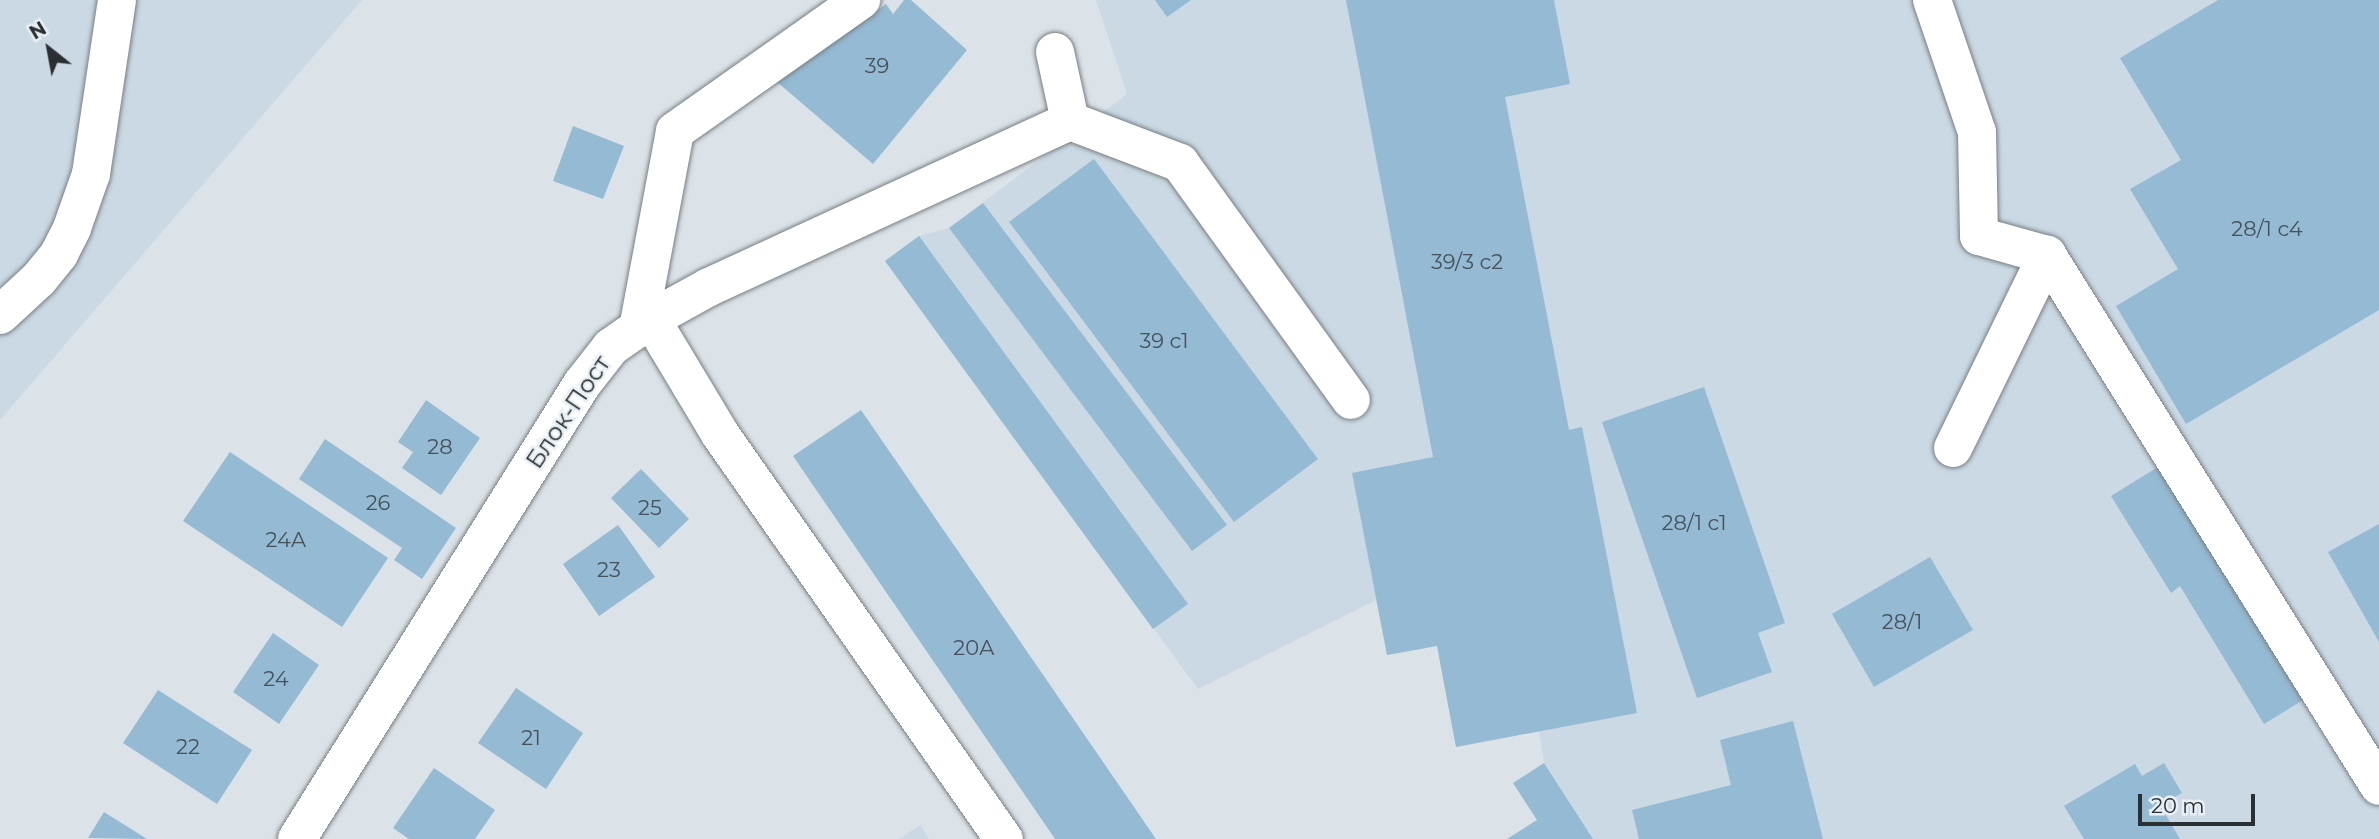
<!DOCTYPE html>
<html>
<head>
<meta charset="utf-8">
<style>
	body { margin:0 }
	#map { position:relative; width:2379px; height:839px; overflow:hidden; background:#dbe3e8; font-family:Montserrat,sans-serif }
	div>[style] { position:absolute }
	.built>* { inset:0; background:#cad9e3 }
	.building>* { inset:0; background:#95bad3 }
	.roads { filter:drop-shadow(0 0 2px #787f83) drop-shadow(0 0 2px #787f83) }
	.minor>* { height:38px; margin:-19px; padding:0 19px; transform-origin:19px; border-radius:19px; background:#fff }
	span { translate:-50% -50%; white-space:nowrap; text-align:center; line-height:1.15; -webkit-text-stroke:5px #e8f0f5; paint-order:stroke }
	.number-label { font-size:21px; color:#46525a }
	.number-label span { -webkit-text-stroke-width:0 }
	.street-label { font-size:24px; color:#2c2f31 }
	.north { position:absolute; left:14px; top:14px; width:70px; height:70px; -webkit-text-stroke:5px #e8f0f5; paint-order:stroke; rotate:329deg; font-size:19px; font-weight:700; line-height:28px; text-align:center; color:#2c2f31 }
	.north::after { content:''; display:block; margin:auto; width:24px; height:32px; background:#2c2f31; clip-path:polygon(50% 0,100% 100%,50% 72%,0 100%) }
	.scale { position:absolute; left:2138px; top:794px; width:117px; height:32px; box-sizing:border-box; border:4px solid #2c2f31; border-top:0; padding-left:9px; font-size:21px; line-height:24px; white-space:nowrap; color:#2c2f31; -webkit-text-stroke:5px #e8f0f5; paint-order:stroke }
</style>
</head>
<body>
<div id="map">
	<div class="built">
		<i style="clip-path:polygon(0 0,362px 0,0 420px)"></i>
		<i style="clip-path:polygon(1096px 0,2379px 0,2379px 839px,1593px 839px,1544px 763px,1539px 731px,1456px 747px,1437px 646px,1387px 655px,1376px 600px,1198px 689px,885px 261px,919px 236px,949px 228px,1127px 94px)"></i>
		<i style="clip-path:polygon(920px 825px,929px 839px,899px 839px)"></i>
	</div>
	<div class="building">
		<i style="clip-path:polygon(904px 0,911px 0,967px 50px,873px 164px,777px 82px,886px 4px,893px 14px)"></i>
		<i style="clip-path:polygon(1155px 0,1191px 0,1167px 17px)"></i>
		<i style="clip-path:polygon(1346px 0,1554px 0,1570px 84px,1505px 97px,1569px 430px,1582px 427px,1637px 713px,1456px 747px,1437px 646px,1387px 655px,1352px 473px,1433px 457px)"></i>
		<i style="clip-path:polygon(2218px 0,2379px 0,2379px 310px,2186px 424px,2116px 306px,2178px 269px,2130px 189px,2181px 160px,2120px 58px)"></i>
		<i style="clip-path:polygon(573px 126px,624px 146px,603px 199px,553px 181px)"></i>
		<i style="clip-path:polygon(1094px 159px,1318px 459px,1234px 522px,1009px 222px)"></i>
		<i style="clip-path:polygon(983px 203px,1227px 525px,1192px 551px,949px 228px)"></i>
		<i style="clip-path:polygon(919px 236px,1188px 604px,1153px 629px,885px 261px)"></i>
		<i style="clip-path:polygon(1704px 387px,1785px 623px,1758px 633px,1772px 672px,1697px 698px,1602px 422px)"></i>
		<i style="clip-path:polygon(426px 400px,480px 438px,441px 495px,402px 468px,413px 452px,398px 442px)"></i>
		<i style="clip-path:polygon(861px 410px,1156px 839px,1055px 839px,793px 456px)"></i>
		<i style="clip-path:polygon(325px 439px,456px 528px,422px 579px,394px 560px,402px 548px,299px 479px)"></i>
		<i style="clip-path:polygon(230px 452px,388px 558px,342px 627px,183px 521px)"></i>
		<i style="clip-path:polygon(2158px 467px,2303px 700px,2264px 724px,2180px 586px,2171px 593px,2111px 496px)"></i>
		<i style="clip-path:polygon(641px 469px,689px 519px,659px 548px,611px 498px)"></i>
		<i style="clip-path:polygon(2379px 524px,2379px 642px,2328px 552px)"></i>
		<i style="clip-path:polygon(618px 525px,655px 577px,599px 616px,563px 564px)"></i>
		<i style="clip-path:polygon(1930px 557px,1973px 630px,1874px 687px,1832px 614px)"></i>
		<i style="clip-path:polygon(273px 633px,319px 665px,279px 724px,233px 692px)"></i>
		<i style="clip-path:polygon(516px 688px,583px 733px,546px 789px,478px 743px)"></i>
		<i style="clip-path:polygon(158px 690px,252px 750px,217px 804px,123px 743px)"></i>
		<i style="clip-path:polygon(1793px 721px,1823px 839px,1639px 839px,1632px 810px,1731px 785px,1720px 740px)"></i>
		<i style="clip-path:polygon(1544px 763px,1593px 839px,1507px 839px,1537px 820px,1513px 783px)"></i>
		<i style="clip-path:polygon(2164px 763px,2182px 793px,2160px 805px,2180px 839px,2084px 839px,2064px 806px,2135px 764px,2142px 776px)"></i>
		<i style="clip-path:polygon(434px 768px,495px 810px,475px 839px,409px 839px,393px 828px)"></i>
		<i style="clip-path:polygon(104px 812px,147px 839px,88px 838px)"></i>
	</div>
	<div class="roads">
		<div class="minor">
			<i style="left:1932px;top:0;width:139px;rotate:71.2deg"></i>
			<i style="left:1977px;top:132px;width:104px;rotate:88.9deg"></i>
			<i style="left:1979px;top:236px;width:71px;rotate:15.6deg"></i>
			<i style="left:1055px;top:52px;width:71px;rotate:77.7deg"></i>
			<i style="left:1070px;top:121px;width:118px;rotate:20.9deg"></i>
			<i style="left:1180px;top:163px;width:292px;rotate:54.2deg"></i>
			<i style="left:0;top:315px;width:53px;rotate:-42.7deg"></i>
			<i style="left:39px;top:279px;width:32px;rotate:-51deg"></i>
			<i style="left:59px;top:254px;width:29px;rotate:-63deg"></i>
			<i style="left:72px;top:228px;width:57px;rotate:-70.6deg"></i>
			<i style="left:91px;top:174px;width:176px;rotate:-81.5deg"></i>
			<i style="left:651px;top:319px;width:134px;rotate:59deg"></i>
			<i style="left:720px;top:434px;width:495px;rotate:55deg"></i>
			<i style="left:638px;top:329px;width:201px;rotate:-79.4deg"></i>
			<i style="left:675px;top:131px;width:228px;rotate:-35.2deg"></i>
			<i style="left:1953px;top:448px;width:215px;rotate:-64deg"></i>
			<i style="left:2047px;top:255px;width:626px;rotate:57.98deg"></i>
			<i style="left:297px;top:839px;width:537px;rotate:-57.94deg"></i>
			<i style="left:582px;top:384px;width:47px;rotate:-51.9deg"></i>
			<i style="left:611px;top:347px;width:49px;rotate:-35deg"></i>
			<i style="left:651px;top:319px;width:66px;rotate:-28.9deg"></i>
			<i style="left:709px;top:287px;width:397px;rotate:-24.7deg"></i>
		</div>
	</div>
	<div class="number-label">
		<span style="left:877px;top:66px">39</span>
		<span style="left:2267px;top:229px">28/1 с4</span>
		<span style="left:1467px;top:262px">39/3 с2</span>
		<span style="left:1164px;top:341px">39 с1</span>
		<span style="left:440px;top:447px">28</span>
		<span style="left:378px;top:503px">26</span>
		<span style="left:650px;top:508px">25</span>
		<span style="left:1694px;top:523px">28/1 с1</span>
		<span style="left:286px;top:540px">24А</span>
		<span style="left:609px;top:570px">23</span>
		<span style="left:1902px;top:622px">28/1</span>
		<span style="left:974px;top:648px">20А</span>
		<span style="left:276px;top:679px">24</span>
		<span style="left:531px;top:738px">21</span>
		<span style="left:188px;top:747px">22</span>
	</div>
	<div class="street-label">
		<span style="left:568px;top:412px;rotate:-56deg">Блок-Пост</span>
	</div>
	<div class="north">N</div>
	<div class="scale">20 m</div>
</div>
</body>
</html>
